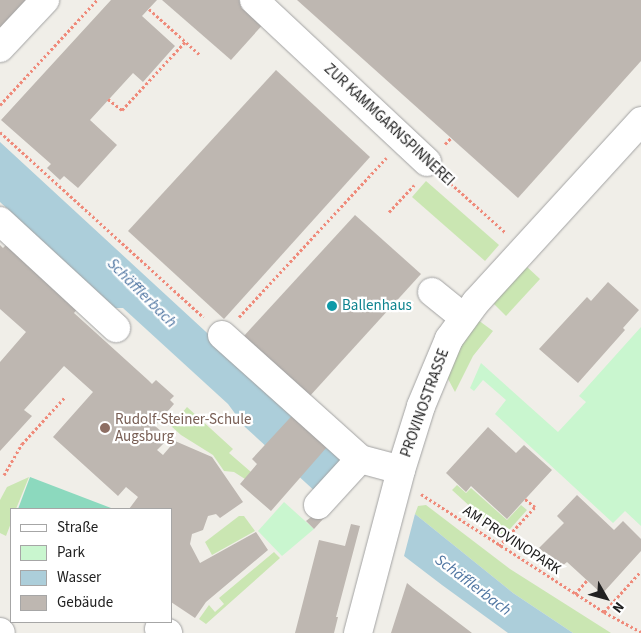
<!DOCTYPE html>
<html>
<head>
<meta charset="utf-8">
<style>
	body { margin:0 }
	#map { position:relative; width:641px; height:633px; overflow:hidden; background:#f0eee8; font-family:"Source Sans 3",sans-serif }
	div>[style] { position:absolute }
	.grass>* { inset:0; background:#cae6b2 }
	.park>* { inset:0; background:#c9f6cf }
	.pitch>* { inset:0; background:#8cd9be }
	.water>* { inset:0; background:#acceda }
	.building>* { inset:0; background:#beb7b1 }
	.path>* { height:3px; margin-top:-1.5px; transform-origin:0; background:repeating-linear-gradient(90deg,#ef8a7a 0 2.5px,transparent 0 5px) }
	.roads { filter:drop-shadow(0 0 1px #a2a2a2) drop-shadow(0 0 1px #a2a2a2) }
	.minor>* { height:28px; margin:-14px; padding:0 14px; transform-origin:14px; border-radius:14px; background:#fff }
	.dots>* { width:14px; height:14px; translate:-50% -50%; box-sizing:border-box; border:2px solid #fff; border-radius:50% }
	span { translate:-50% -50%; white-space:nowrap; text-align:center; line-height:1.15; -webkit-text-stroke:4.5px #fff; paint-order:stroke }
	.street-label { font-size:15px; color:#212121 }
	.culture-label { font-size:15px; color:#0d838f }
	.left { translate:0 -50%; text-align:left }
	.education-label { font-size:15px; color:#785e54 }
	.water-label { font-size:16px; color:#5076a2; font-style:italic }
	.legend { position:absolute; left:10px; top:508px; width:162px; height:115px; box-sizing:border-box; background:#fff; border:1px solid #a6a6a6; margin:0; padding:6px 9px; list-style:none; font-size:15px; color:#212121 }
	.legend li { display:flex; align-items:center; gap:10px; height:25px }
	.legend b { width:25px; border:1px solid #a6a6a6 }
	.north { position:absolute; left:581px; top:573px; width:50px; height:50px; -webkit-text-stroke:4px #fff; paint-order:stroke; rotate:128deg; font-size:14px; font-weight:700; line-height:20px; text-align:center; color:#212121 }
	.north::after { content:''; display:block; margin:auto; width:18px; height:22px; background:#212121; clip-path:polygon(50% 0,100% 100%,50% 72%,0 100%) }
</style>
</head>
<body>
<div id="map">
	<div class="grass">
		<i style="clip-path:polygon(426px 181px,499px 245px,485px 261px,412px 197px)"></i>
		<i style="clip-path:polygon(526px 266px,540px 279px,506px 316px,493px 303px)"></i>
		<i style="clip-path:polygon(478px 320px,493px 331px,473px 356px,455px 392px,447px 377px,458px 348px)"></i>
		<i style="clip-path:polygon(187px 407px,233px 449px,229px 453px,251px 472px,245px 479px,234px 472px,224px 471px,213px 455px,181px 435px,171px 426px)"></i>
		<i style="clip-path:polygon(29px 477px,16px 509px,11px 509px,11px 523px,6px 536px,0 533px,0 500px,7px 487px)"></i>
		<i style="clip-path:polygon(457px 485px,466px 493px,471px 488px,507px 520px,521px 505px,527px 510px,502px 538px,494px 533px,496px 530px,452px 490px)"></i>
		<i style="clip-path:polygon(426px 505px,510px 569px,611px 633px,573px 633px,513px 593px,415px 514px,418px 506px)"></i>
		<i style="clip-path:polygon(239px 516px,244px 516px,255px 531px,212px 555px,205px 542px)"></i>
		<i style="clip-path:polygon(274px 552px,280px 558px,206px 624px,199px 619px,209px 605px,215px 612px,224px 604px,219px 598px)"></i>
	</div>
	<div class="park">
		<i style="clip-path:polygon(641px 327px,641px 526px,625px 511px,613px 523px,495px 414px,506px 400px,483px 380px,474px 391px,470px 388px,481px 363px,558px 432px,586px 402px,579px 396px)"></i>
		<i style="clip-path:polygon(284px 502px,314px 529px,282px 556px,258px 531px)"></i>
	</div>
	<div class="pitch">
		<i style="clip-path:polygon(30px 477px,111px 508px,110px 509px,18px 509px)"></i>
	</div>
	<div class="water">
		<i style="clip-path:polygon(0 142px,347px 462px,318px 494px,245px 427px,228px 404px,123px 308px,115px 308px,0 202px)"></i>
		<i style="clip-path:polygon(415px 514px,513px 593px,573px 633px,508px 633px,442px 585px,404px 556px)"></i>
	</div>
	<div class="building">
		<i style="clip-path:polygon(0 0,29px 0,2px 29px,0 27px)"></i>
		<i style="clip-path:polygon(111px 0,157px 0,142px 16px,175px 46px,143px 82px,133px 73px,90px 120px,117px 145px,78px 188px,64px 176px,60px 180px,47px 168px,51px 164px,1px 120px)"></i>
		<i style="clip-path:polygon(162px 0,242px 0,266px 21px,231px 60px)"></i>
		<i style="clip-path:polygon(297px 0,641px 0,641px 61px,518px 198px)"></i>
		<i style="clip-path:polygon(276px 70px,370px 157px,224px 319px,128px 231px)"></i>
		<i style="clip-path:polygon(355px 215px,421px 274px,309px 397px,243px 337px)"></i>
		<i style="clip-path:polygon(7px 244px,78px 308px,74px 313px,148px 380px,152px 384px,156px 380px,174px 396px,170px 400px,174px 404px,155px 426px,169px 438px,157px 450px,163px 455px,175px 441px,212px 457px,243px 502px,220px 518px,216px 514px,208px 516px,203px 530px,192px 534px,190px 544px,200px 563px,256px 532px,268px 550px,206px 602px,195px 618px,171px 602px,171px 509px,129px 509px,138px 497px,126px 487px,118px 496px,53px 437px,93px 392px,64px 366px,24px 410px,32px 416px,0 451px,0 362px,26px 332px,0 309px,0 245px,3px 248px)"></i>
		<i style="clip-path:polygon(608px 282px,639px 310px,623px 328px,625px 330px,578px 383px,539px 349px,587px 297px,591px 301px)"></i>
		<i style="clip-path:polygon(300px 407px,334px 439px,271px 511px,240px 484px,257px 464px,252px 459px)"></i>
		<i style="clip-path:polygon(488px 427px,516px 453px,524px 445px,552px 470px,507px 519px,471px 486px,466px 492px,446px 473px)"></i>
		<i style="clip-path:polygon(577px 495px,614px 530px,623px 521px,641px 539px,641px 551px,602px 594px,567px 562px,561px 567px,539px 548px,564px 523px,557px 516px)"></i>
		<i style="clip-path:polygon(328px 504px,333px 508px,314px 529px,306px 521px)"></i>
		<i style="clip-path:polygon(351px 524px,360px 526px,336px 617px,338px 617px,334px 633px,295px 633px,319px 540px,345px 546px)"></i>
		<i style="clip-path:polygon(407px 583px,413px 588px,472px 633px,391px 633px)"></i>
	</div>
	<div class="path">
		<i style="left:149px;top:9px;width:69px;rotate:42deg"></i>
		<i style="left:108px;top:99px;width:18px;rotate:38deg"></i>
		<i style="left:122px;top:110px;width:93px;rotate:-47.2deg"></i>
		<i style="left:0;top:105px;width:143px;rotate:-47.3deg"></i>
		<i style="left:0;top:132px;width:275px;rotate:42.3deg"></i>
		<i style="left:445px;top:144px;width:8px;rotate:-45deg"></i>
		<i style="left:447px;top:180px;width:78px;rotate:41.9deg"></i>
		<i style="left:389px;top:212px;width:37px;rotate:-47deg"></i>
		<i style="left:239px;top:317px;width:217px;rotate:-47.2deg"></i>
		<i style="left:4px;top:475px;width:36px;rotate:-60deg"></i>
		<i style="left:22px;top:444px;width:64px;rotate:-47.5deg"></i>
		<i style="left:421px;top:494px;width:218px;rotate:32.8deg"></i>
		<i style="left:604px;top:612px;width:42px;rotate:28.4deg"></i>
		<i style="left:499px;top:546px;width:53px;rotate:-47.3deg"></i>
		<i style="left:535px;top:507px;width:13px;rotate:-141deg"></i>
		<i style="left:575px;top:594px;width:18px;rotate:-49deg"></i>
		<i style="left:604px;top:612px;width:55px;rotate:-47.9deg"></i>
	</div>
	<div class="roads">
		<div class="minor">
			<i style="left:254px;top:0;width:237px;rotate:43.1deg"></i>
			<i style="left:0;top:48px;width:66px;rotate:-46.8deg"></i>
			<i style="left:0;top:221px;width:158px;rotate:42.7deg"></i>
			<i style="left:432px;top:292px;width:40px;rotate:39deg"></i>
			<i style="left:222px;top:335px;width:186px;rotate:41.9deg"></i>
			<i style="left:360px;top:459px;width:42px;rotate:15deg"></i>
			<i style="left:318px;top:505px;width:62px;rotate:-47.6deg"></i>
			<i style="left:159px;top:629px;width:10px;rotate:24deg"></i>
			<i style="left:0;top:632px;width:1px;rotate:45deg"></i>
			<i style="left:358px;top:633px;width:169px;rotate:-75.2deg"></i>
			<i style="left:401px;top:470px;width:67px;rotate:-72.6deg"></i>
			<i style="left:421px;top:406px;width:73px;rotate:-67.3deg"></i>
			<i style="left:449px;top:339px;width:46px;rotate:-53.9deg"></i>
			<i style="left:476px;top:302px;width:245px;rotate:-47.6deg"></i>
		</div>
	</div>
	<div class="dots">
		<i style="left:332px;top:306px;background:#0f9aa8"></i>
		<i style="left:105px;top:428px;background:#8d6e63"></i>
	</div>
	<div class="street-label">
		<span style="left:389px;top:125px;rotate:43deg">ZUR KAMMGARNSPINNEREI</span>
		<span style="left:425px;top:403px;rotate:-70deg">PROVINOSTRASSE</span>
		<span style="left:512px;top:540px;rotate:33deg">AM PROVINOPARK</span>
	</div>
	<div class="culture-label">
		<span class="left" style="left:342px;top:306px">Ballenhaus</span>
	</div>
	<div class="education-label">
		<span class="left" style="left:115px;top:428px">Rudolf-Steiner-Schule<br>Augsburg</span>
	</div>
	<div class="water-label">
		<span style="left:142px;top:293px;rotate:45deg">Schäfflerbach</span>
		<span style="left:473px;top:585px;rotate:37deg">Schäfflerbach</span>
	</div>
	<ul class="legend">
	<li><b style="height:6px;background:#fff"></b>Straße</li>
	<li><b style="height:14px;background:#c9f6cf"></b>Park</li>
	<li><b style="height:14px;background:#acceda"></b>Wasser</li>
	<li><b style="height:14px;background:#beb7b1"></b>Gebäude</li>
	</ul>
	<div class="north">N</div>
</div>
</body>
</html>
